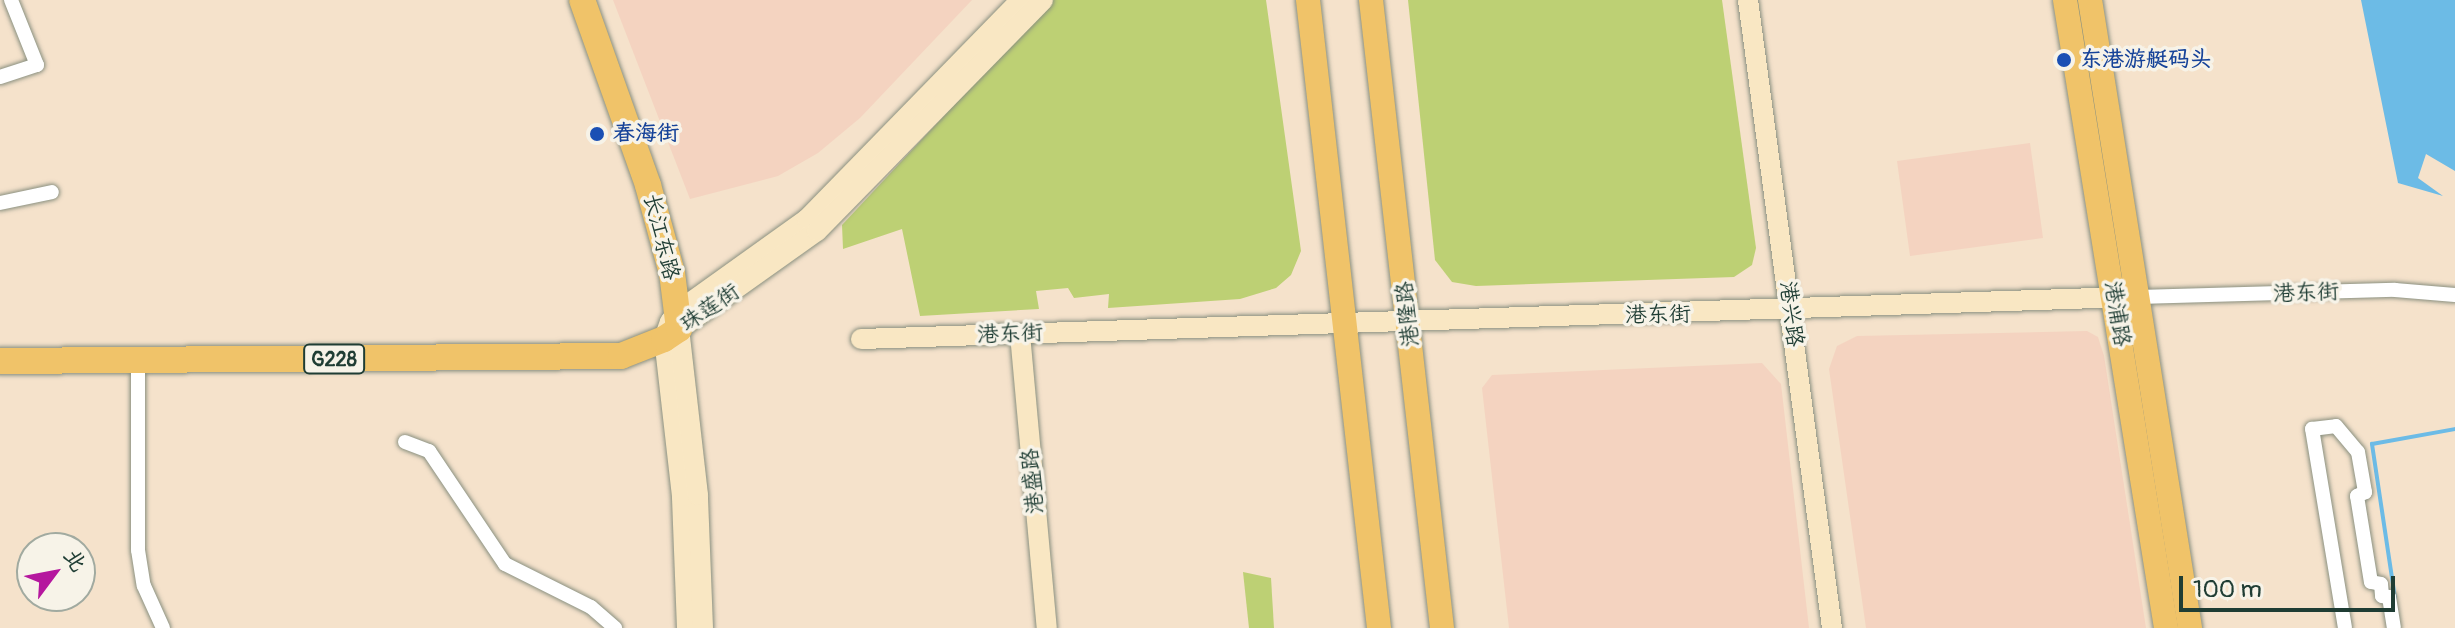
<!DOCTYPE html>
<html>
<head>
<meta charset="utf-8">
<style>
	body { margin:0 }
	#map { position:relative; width:2455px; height:628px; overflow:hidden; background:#f5e2cb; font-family:Pangolin,"LXGW WenKai TC",sans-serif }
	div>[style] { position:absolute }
	.built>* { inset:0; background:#f4d3c0 }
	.green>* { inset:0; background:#bdd074 }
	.water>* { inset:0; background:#6cbbe6 }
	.stream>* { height:4px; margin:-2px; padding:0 2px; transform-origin:2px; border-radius:2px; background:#6cbbe6 }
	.roads { filter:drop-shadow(0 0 2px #8a9080) drop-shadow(0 0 2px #8a9080) }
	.street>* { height:14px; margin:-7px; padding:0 7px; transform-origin:7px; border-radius:7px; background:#fff }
	.secondary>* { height:20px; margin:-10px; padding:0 10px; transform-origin:10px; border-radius:10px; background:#f9e7c3 }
	.primary>* { height:24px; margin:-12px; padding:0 12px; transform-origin:12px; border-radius:12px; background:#f0c369 }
	.highway>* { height:26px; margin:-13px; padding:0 13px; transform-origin:13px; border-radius:13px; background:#f0c369 }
	.dots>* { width:22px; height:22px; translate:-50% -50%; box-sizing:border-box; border:4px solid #f7f3e8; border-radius:50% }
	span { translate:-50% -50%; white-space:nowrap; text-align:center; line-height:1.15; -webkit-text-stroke:7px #f7f3e8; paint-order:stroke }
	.shield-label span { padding:2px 6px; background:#f7f3e8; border:2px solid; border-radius:6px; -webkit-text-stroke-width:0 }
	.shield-label { font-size:20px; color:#1f3d34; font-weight:700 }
	.transit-label { font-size:22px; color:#164399; font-weight:700 }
	.left { translate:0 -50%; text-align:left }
	.street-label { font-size:22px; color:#1f3d34 }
	.north { position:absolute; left:16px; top:532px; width:80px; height:80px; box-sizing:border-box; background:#f7f3e8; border:2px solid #a1aaa0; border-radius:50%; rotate:58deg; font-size:22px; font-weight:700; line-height:32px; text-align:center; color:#1f3d34 }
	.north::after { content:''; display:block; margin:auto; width:28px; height:36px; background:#b5179e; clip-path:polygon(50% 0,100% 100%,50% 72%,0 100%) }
	.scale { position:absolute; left:2179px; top:576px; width:216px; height:36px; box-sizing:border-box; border:4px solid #1f3d34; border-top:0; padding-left:10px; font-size:24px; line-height:28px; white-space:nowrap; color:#1f3d34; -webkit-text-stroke:6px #f7f3e8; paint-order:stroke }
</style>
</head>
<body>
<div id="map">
	<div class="built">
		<i style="clip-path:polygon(613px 0,972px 0,860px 118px,818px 153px,778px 176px,690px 199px)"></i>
		<i style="clip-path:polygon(2030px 143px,2043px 238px,1910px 256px,1897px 161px)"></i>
		<i style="clip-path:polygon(2087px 331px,2098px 337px,2104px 356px,2146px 628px,1866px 628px,1829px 369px,1837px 346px,1857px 336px)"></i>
		<i style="clip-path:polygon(1762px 363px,1781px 384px,1809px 628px,1509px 628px,1482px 388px,1492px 375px)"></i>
	</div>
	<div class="green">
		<i style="clip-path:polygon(1052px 0,1266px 0,1301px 251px,1291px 275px,1276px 288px,1240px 299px,1108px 308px,1109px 294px,1074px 298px,1068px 288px,1036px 291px,1039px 309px,920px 316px,902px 229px,843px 249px,842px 225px)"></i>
		<i style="clip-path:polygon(1408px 0,1722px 0,1756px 248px,1752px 265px,1734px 277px,1476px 286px,1452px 282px,1435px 260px)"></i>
		<i style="clip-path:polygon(1243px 572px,1271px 578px,1274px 628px,1249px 628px)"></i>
	</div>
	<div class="water">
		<i style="clip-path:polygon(2361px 0,2455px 0,2455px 171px,2426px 154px,2418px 178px,2443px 196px,2398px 183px)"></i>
	</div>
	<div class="stream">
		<i style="left:2395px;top:598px;width:156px;rotate:-98.5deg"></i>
		<i style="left:2372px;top:444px;width:84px;rotate:-10.2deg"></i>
	</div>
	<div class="roads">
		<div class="street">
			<i style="left:0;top:77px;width:39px;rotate:-18deg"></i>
			<i style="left:37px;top:65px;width:70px;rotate:-111.8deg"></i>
			<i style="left:0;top:203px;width:53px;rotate:-11.9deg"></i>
			<i style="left:2138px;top:297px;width:257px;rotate:-1.6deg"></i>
			<i style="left:2395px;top:290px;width:60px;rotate:4.8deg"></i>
			<i style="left:138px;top:360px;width:190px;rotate:90deg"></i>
			<i style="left:138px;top:550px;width:36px;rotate:81deg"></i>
			<i style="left:144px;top:586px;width:46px;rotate:65.7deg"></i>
			<i style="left:405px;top:442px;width:26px;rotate:21deg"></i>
			<i style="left:429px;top:451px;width:136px;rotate:56.1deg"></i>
			<i style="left:505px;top:564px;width:96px;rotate:26.6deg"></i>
			<i style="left:591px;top:607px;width:32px;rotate:41deg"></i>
			<i style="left:2345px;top:628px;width:202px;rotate:-99.4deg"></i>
			<i style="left:2312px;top:429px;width:24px;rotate:-7deg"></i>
			<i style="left:2336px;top:426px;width:34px;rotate:50deg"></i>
			<i style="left:2358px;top:452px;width:41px;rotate:80.1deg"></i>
			<i style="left:2365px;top:492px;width:9px;rotate:153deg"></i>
			<i style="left:2357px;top:496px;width:87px;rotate:80.8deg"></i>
			<i style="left:2371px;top:582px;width:10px;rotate:11deg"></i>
			<i style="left:2381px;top:584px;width:12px;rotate:85deg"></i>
			<i style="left:2382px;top:596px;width:7px;rotate:8deg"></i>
			<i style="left:2389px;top:597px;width:31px;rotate:81deg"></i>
		</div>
		<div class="secondary">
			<i style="left:1748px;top:0;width:634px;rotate:82.38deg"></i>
			<i style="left:1020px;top:334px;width:295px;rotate:84.8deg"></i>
			<i style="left:861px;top:339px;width:1266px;rotate:-1.9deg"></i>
			<i style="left:687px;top:628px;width:132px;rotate:-92.2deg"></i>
			<i style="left:682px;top:496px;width:158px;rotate:-96.5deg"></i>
			<i style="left:664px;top:339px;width:18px;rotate:-71deg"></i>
			<i style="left:670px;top:322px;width:12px;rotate:-55deg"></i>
			<i style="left:677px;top:312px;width:160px;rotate:-35.6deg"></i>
			<i style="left:807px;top:219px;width:306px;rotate:-45.7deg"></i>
			<i style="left:703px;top:628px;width:133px;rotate:-92.2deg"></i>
			<i style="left:698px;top:495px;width:167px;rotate:-96.5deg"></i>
			<i style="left:679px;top:329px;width:169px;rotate:-35.4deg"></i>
			<i style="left:817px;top:231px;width:323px;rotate:-45.6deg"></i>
		</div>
		<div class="primary">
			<i style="left:1308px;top:0;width:632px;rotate:83.55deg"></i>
			<i style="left:1371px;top:0;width:632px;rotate:83.55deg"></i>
			<i style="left:2065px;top:0;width:636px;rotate:80.86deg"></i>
			<i style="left:2090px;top:0;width:636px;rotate:80.95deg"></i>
		</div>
		<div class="highway">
			<i style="left:0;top:361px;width:621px;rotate:-0.46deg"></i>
			<i style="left:621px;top:356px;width:46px;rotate:-21.6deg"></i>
			<i style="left:664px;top:339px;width:18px;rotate:-34deg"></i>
			<i style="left:679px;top:329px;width:56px;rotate:-97.1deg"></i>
			<i style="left:672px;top:273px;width:91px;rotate:-105.3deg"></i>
			<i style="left:648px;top:185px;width:196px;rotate:-109.6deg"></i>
		</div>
	</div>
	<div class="dots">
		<i style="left:2064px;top:60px;background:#1a4fb4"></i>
		<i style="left:597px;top:134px;background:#1a4fb4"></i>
	</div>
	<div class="shield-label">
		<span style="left:334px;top:359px">G228</span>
	</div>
	<div class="transit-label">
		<span class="left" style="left:2080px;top:60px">东港游艇码头</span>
		<span class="left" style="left:613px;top:134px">春海街</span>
	</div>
	<div class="street-label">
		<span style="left:661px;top:237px;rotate:76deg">长江东路</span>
		<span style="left:2306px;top:293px;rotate:-2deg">港东街</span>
		<span style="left:710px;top:308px;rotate:-34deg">珠莲街</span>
		<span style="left:1408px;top:314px;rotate:-96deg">港隆路</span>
		<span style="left:1791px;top:314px;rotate:83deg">港兴路</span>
		<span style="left:2117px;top:314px;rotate:81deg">港浦路</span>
		<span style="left:1658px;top:315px;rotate:-1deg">港东街</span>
		<span style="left:1010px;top:334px;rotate:-2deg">港东街</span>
		<span style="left:1033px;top:481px;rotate:-95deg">港盛路</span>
	</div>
	<div class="north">北</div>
	<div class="scale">100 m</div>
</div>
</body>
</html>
